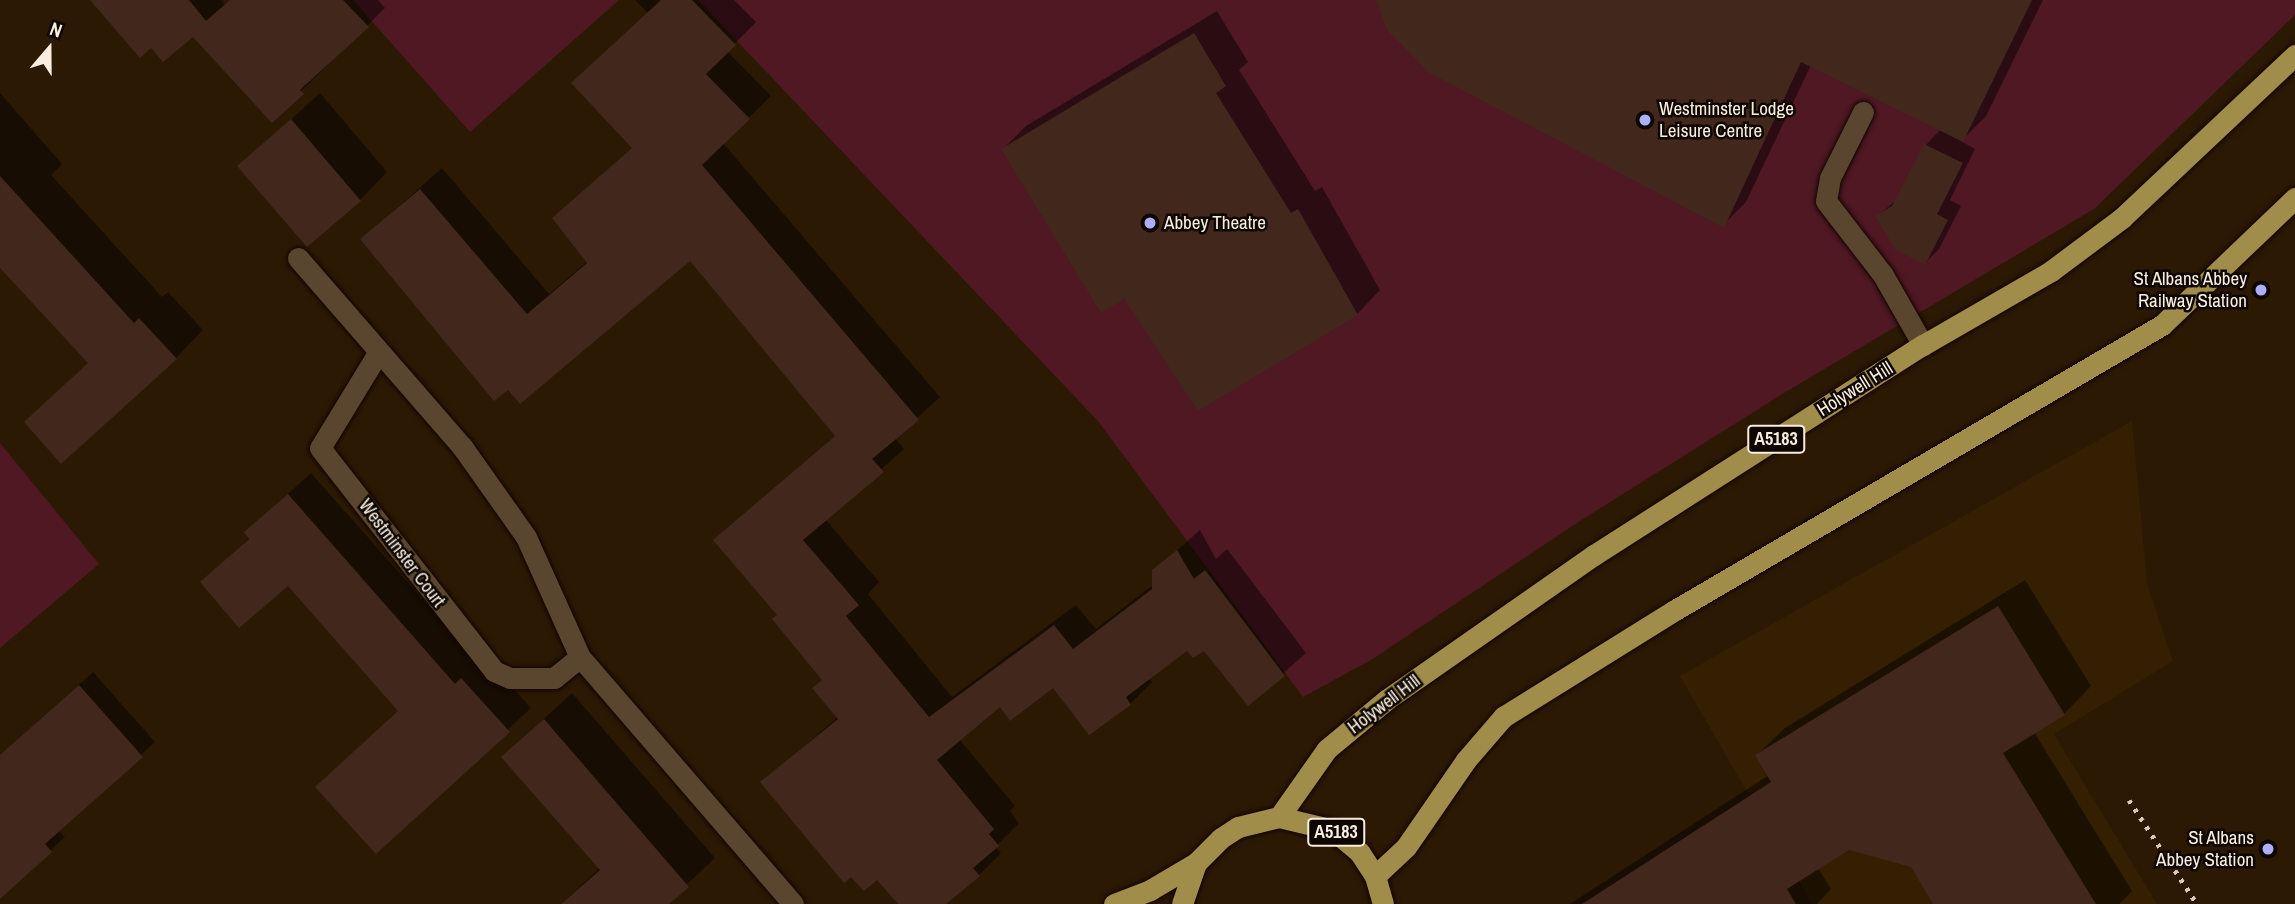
<!DOCTYPE html>
<html>
<head>
<meta charset="utf-8">
<style>
	body { margin:0 }
	#map { position:relative; width:2295px; height:904px; overflow:hidden; background:#2b1904; font-family:"Archivo Narrow",sans-serif }
	div>[style] { position:absolute }
	.built>* { inset:0; background:#351f02 }
	.green>* { inset:0; background:#4f1823 }
	.shadow>* { inset:0; background:#0007 }
	.building>* { inset:0; background:#42271d }
	.roads { filter:drop-shadow(0 0 2px #130400) drop-shadow(0 0 2px #130400) }
	.minor>* { height:21px; margin:-10.5px; padding:0 10.5px; transform-origin:10.5px; border-radius:10.5px; background:#5a462f }
	.major>* { height:21px; margin:-10.5px; padding:0 10.5px; transform-origin:10.5px; border-radius:10.5px; background:#a08d4a }
	.rail>* { height:5px; margin-top:-2.5px; transform-origin:0; background:repeating-linear-gradient(90deg,#d8cbbc 0 3.5px,transparent 0 10.5px) }
	.dots>* { width:19px; height:19px; translate:-50% -50%; box-sizing:border-box; border:4px solid #0e0601; border-radius:50% }
	span { translate:-50% -50%; white-space:nowrap; text-align:center; line-height:1.15; -webkit-text-stroke:5px #0e0601; paint-order:stroke }
	.shield-label span { padding:2px 5px; background:#0e0601; border:2px solid; border-radius:5px; -webkit-text-stroke-width:0 }
	.shield-label { font-size:18px; color:#f9eddf; font-weight:700 }
	.poi-label { font-size:19px; color:#f9eddf }
	.left { translate:0 -50%; text-align:left }
	.right { translate:-100% -50%; text-align:right }
	.street-label { font-size:19px; color:#f9eddf }
	.north { position:absolute; left:14px; top:14px; width:70px; height:70px; -webkit-text-stroke:5px #0e0601; paint-order:stroke; rotate:20deg; font-size:19px; font-weight:700; line-height:28px; text-align:center; color:#f9eddf }
	.north::after { content:''; display:block; margin:auto; width:24px; height:32px; background:#f9eddf; clip-path:polygon(50% 0,100% 100%,50% 72%,0 100%) }
</style>
</head>
<body>
<div id="map">
	<div class="built">
		<i style="clip-path:polygon(2132px 421px,2147px 583px,2173px 661px,2054px 734px,2157px 904px,1812px 904px,1680px 676px)"></i>
	</div>
	<div class="green">
		<i style="clip-path:polygon(353px 0,619px 0,470px 132px)"></i>
		<i style="clip-path:polygon(698px 0,2295px 0,2295px 15px,2094px 209px,1784px 393px,1583px 519px,1371px 660px,1303px 697px,1098px 421px)"></i>
		<i style="clip-path:polygon(0 443px,99px 564px,0 648px)"></i>
	</div>
	<div class="shadow">
		<i style="clip-path:polygon(93px 0,221px 0,225px 5px,231px 0,378px 0,385px 8px,272px 120px,193px 35px,152px 46px)"></i>
		<i style="clip-path:polygon(635px 0,734px 0,756px 22px,727px 51px,771px 96px,723px 143px,940px 397px,895px 438px,904px 449px,825px 519px,879px 582px,868px 594px,952px 697px,1076px 605px,1096px 629px,1154px 584px,1154px 571px,1200px 530px,1216px 559px,1227px 549px,1306px 653px,1248px 704px,1205px 648px,1188px 648px,1149px 678px,1152px 682px,1130px 704px,1054px 685px,1000px 705px,959px 739px,1015px 806px,1010px 811px,1019px 823px,995px 847px,1001px 853px,979px 875px,927px 904px,900px 904px,878px 878px,763px 782px,838px 717px,824px 679px,779px 614px,715px 540px,836px 435px,690px 258px,508px 388px,362px 239px,442px 168px,549px 294px,588px 261px,554px 218px,633px 147px,648px 13px)"></i>
		<i style="clip-path:polygon(1378px 0,2043px 0,1986px 116px,1961px 141px,1975px 149px,1950px 200px,1961px 206px,1939px 249px,1925px 263px,1877px 216px,1899px 198px,1926px 145px,1941px 129px,1811px 65px,1746px 202px,1723px 225px)"></i>
		<i style="clip-path:polygon(1217px 11px,1248px 62px,1239px 70px,1315px 191px,1322px 187px,1380px 290px,1357px 314px,1125px 297px,1003px 149px,1026px 126px)"></i>
		<i style="clip-path:polygon(0 93px,62px 164px,51px 175px,162px 297px,168px 292px,203px 330px,176px 358px,26px 422px,89px 362px,0 240px)"></i>
		<i style="clip-path:polygon(320px 93px,387px 172px,360px 200px,240px 166px)"></i>
		<i style="clip-path:polygon(311px 473px,478px 662px,485px 657px,531px 708px,376px 851px,317px 787px,400px 710px,288px 583px,202px 583px,250px 537px,246px 532px)"></i>
		<i style="clip-path:polygon(2025px 580px,2091px 686px,2064px 714px,2034px 732px,2132px 891px,2119px 904px,1935px 904px,1912px 865px,1849px 848px,1818px 868px,1831px 889px,1817px 904px,1570px 904px,1769px 775px,1757px 755px,1785px 728px)"></i>
		<i style="clip-path:polygon(93px 672px,155px 742px,58px 830px,65px 837px,0 896px,0 756px)"></i>
		<i style="clip-path:polygon(572px 693px,715px 858px,666px 904px,561px 904px,600px 868px,503px 757px)"></i>
	</div>
	<div class="building">
		<i style="clip-path:polygon(90px 0,189px 0,206px 21px,230px 0,343px 0,369px 27px,300px 90px,304px 94px,272px 123px,193px 37px,163px 62px,151px 48px,140px 58px)"></i>
		<i style="clip-path:polygon(661px 0,692px 0,736px 45px,706px 74px,750px 119px,702px 165px,919px 420px,872px 459px,884px 472px,803px 540px,859px 605px,846px 616px,929px 717px,1054px 625px,1073px 649px,1152px 589px,1152px 570px,1177px 550px,1194px 579px,1205px 570px,1285px 676px,1248px 706px,1204px 651px,1193px 658px,1187px 651px,1126px 697px,1131px 705px,1089px 735px,1053px 688px,1010px 721px,1000px 707px,937px 760px,994px 829px,989px 834px,999px 846px,973px 868px,980px 876px,946px 904px,898px 904px,877px 880px,864px 891px,851px 877px,844px 883px,760px 782px,838px 719px,812px 688px,822px 680px,772px 619px,777px 615px,713px 540px,835px 436px,690px 261px,520px 404px,508px 390px,494px 401px,360px 239px,420px 189px,527px 314px,587px 263px,552px 218px,632px 148px,571px 83px)"></i>
		<i style="clip-path:polygon(1376px 0,2032px 0,1963px 142px,1801px 62px,1724px 228px,1428px 72px,1387px 30px)"></i>
		<i style="clip-path:polygon(1194px 33px,1226px 86px,1216px 93px,1291px 213px,1298px 209px,1358px 315px,1198px 411px,1124px 299px,1101px 313px,1001px 149px)"></i>
		<i style="clip-path:polygon(291px 119px,361px 201px,307px 247px,237px 166px)"></i>
		<i style="clip-path:polygon(1924px 144px,1963px 163px,1937px 214px,1948px 220px,1925px 265px,1895px 249px,1875px 216px,1892px 206px)"></i>
		<i style="clip-path:polygon(0 176px,134px 323px,139px 318px,177px 359px,61px 464px,24px 422px,88px 363px,0 268px)"></i>
		<i style="clip-path:polygon(288px 494px,455px 684px,461px 678px,510px 732px,376px 854px,315px 787px,398px 711px,288px 586px,239px 628px,200px 582px,249px 539px,244px 532px)"></i>
		<i style="clip-path:polygon(1998px 606px,2065px 715px,2003px 753px,2096px 904px,1933px 904px,1911px 867px,1849px 850px,1787px 889px,1796px 904px,1582px 904px,1771px 782px,1755px 755px)"></i>
		<i style="clip-path:polygon(79px 685px,143px 757px,45px 844px,52px 852px,0 899px,0 755px)"></i>
		<i style="clip-path:polygon(544px 719px,689px 887px,669px 904px,561px 904px,600px 870px,501px 757px)"></i>
	</div>
	<div class="roads">
		<div class="minor">
			<i style="left:1863px;top:112px;width:74px;rotate:116.6deg"></i>
			<i style="left:1830px;top:178px;width:23px;rotate:100deg"></i>
			<i style="left:1826px;top:201px;width:93px;rotate:52.4deg"></i>
			<i style="left:1883px;top:275px;width:81px;rotate:60.3deg"></i>
			<i style="left:298px;top:258px;width:252px;rotate:49deg"></i>
			<i style="left:463px;top:448px;width:109px;rotate:54.7deg"></i>
			<i style="left:526px;top:537px;width:132px;rotate:65.8deg"></i>
			<i style="left:580px;top:657px;width:326px;rotate:49.2deg"></i>
			<i style="left:378px;top:353px;width:111px;rotate:121.4deg"></i>
			<i style="left:320px;top:448px;width:283px;rotate:52deg"></i>
			<i style="left:494px;top:671px;width:17px;rotate:24deg"></i>
			<i style="left:510px;top:678px;width:44px"></i>
			<i style="left:554px;top:678px;width:33px;rotate:-39deg"></i>
		</div>
		<div class="major">
			<i style="left:1279px;top:817px;width:83px;rotate:-54.8deg"></i>
			<i style="left:1327px;top:749px;width:77px;rotate:-39.7deg"></i>
			<i style="left:1386px;top:700px;width:254px;rotate:-34.9deg"></i>
			<i style="left:1594px;top:555px;width:390px;rotate:-32.6deg"></i>
			<i style="left:1923px;top:345px;width:148px;rotate:-30deg"></i>
			<i style="left:2051px;top:271px;width:89px;rotate:-36.7deg"></i>
			<i style="left:2122px;top:218px;width:238px;rotate:-43.3deg"></i>
			<i style="left:1375px;top:876px;width:42px;rotate:-43.1deg"></i>
			<i style="left:1406px;top:847px;width:106px;rotate:-55.4deg"></i>
			<i style="left:1466px;top:760px;width:57px;rotate:-49.3deg"></i>
			<i style="left:1503px;top:717px;width:203px;rotate:-31.9deg"></i>
			<i style="left:1675px;top:610px;width:564px;rotate:-30.34deg"></i>
			<i style="left:2162px;top:325px;width:184px;rotate:-43.7deg"></i>
			<i style="left:1114px;top:904px;width:39px;rotate:-21deg"></i>
			<i style="left:1150px;top:890px;width:53px;rotate:-30.4deg"></i>
			<i style="left:1182px;top:904px;width:43px;rotate:-71.1deg"></i>
			<i style="left:1196px;top:863px;width:35px;rotate:-45deg"></i>
			<i style="left:1221px;top:838px;width:20px;rotate:-33deg"></i>
			<i style="left:1238px;top:827px;width:42px;rotate:-13.7deg"></i>
			<i style="left:1279px;top:817px;width:56px;rotate:13.5deg"></i>
			<i style="left:1333px;top:830px;width:35px;rotate:40deg"></i>
			<i style="left:1360px;top:853px;width:27px;rotate:57deg"></i>
			<i style="left:1375px;top:876px;width:29px;rotate:74deg"></i>
		</div>
	</div>
	<div class="rail">
		<i style="left:2129px;top:800px;width:124px;rotate:56.8deg"></i>
	</div>
	<div class="dots">
		<i style="left:1645px;top:120px;background:#aeaefa"></i>
		<i style="left:1150px;top:223px;background:#aeaefa"></i>
		<i style="left:2261px;top:290px;background:#aeaefa"></i>
		<i style="left:2268px;top:849px;background:#aeaefa"></i>
	</div>
	<div class="shield-label">
		<span style="left:1776px;top:439px">A5183</span>
		<span style="left:1336px;top:832px">A5183</span>
	</div>
	<div class="poi-label">
		<span class="left" style="left:1659px;top:120px">Westminster Lodge<br>Leisure Centre</span>
		<span class="left" style="left:1164px;top:223px">Abbey Theatre</span>
		<span class="right" style="left:2247px;top:290px">St Albans Abbey<br>Railway Station</span>
		<span class="right" style="left:2254px;top:849px">St Albans<br>Abbey Station</span>
	</div>
	<div class="street-label">
		<span style="left:1855px;top:389px;rotate:-32deg">Holywell Hill</span>
		<span style="left:402px;top:553px;rotate:53deg">Westminster Court</span>
		<span style="left:1384px;top:704px;rotate:-37deg">Holywell Hill</span>
	</div>
	<div class="north">N</div>
</div>
</body>
</html>
